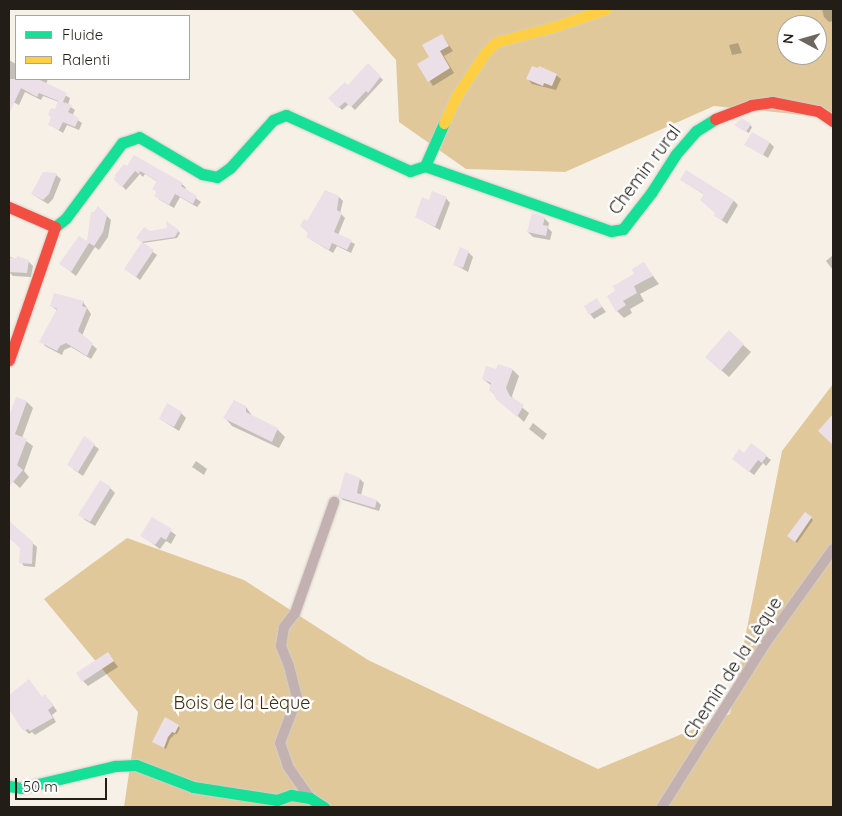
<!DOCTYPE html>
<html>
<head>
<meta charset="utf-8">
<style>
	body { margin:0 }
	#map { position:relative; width:842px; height:816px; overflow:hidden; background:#f6f0e6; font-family:Quicksand,sans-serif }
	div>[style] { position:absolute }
	.forest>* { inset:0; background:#e0c89b }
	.shadow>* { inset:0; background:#0003 }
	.building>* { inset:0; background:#ebdfe8 }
	.roads { filter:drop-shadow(0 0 1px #d2cec7) drop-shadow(0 0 1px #d2cec7) }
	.street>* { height:10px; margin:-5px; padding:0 5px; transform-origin:5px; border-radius:5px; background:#c3b0b1 }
	.fast>* { height:11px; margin:-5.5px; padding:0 5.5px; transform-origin:5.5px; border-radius:5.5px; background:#16e098 }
	.slow>* { height:11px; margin:-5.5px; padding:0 5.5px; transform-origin:5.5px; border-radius:5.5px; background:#ffcf43 }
	.jam>* { height:11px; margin:-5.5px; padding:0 5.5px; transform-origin:5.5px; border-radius:5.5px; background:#f24e42 }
	span { translate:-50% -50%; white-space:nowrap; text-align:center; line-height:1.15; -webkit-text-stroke:5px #fff; paint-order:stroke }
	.street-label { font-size:18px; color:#221e17 }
	.park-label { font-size:18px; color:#3f2e0e }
	.frame { position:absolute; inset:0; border:10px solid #221e17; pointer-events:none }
	.legend { position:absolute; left:15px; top:15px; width:175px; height:65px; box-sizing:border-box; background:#fff; border:1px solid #a7a5a2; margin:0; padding:6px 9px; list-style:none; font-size:15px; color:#221e17 }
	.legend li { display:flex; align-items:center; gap:10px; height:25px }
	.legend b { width:25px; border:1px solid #a7a5a2 }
	.north { position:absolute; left:777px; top:15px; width:50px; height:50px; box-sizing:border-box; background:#fff; border:1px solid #a7a5a2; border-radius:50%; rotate:276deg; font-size:14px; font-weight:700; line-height:20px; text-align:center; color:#221e17 }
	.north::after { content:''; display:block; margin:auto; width:18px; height:22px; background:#6c685f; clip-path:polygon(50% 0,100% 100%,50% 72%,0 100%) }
	.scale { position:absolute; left:15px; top:778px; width:92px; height:22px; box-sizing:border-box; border:2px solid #221e17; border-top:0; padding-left:6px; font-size:15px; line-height:18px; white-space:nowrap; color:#221e17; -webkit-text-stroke:4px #fff; paint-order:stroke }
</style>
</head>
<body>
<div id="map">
	<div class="forest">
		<i style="clip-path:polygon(evenodd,351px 9px,833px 9px,833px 118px,714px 106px,565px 172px,466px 169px,399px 122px,396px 60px,351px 9px,787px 25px,817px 25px,817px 55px,787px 55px,787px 25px)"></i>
		<i style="clip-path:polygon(833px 384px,833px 807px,124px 807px,138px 712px,44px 599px,127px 538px,244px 580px,368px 660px,598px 769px,730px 714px,782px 451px)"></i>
	</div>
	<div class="shadow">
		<i style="clip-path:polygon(822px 9px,833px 9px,833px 21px,829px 22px,824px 17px)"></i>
		<i style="clip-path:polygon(442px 35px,453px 51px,444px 56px,454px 73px,433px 86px,419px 64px,430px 57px)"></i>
		<i style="clip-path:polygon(738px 43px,742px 53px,732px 55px,729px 45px)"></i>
		<i style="clip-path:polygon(9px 60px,16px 64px,16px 79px,48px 79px,46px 84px,70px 98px,68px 105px,75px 110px,72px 116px,82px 123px,79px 130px,67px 125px,63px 133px,49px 124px,59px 102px,43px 96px,41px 100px,25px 92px,19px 105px,9px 100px)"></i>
		<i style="clip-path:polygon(368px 65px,383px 80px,355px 110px,349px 104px,342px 110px,330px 98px,348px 87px)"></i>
		<i style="clip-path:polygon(556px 75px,561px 79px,556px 90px,532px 84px,528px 79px)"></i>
		<i style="clip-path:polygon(750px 125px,752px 127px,749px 133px,737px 126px)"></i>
		<i style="clip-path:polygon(770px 143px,774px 147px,768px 158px,746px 144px)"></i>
		<i style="clip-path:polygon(135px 157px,182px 184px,186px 188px,185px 190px,201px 202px,197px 207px,180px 197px,174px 208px,160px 200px,156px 196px,158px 182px,145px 174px,143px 177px,140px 174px,126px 190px,120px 184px)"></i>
		<i style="clip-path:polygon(56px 175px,61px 179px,53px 199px,48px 204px,32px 194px)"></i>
		<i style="clip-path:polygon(681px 180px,734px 201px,738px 205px,727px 224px,716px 216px,717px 213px,705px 195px)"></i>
		<i style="clip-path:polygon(339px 197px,343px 201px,340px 213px,345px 218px,338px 235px,355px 244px,351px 253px,337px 246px,333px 253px,307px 237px,309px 234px,307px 222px)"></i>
		<i style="clip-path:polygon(446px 198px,450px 203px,440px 230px,416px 217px,429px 202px)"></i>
		<i style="clip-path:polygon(99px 208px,111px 220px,108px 237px,99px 250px,95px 247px,76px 276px,61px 264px,88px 243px,94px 214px)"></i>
		<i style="clip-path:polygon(544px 218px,549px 223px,548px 228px,552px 232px,550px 240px,533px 237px,528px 232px)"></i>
		<i style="clip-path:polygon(178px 231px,180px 233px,177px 238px,143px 243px,140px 240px,150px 232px)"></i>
		<i style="clip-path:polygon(142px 244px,157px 255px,140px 280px,126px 269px)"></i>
		<i style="clip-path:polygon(468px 252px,473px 257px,468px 272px,454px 264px)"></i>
		<i style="clip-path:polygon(833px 255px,833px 270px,826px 261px)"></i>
		<i style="clip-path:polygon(9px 257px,28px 261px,33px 266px,31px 277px,13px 276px,9px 272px)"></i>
		<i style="clip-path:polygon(644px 264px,659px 284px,640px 294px,644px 301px,630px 309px,632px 313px,624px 318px,617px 311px)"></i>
		<i style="clip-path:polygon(597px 300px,606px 312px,594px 319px,590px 314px)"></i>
		<i style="clip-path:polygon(83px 302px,91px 314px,82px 336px,97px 349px,91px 359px,71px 347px,64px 350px,62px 355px,45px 346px,41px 341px,58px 311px,51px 306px)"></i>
		<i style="clip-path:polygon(729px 332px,751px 352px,729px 377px,714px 364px)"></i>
		<i style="clip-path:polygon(513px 370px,519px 376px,512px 396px,514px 401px,529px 413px,524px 422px,490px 390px,492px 386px,483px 379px,496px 371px)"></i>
		<i style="clip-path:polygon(17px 398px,27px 402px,33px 408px,22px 438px,33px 446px,24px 471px,29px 477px,20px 488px,9px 478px,9px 418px)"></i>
		<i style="clip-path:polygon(246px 407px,253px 417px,277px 429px,285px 437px,279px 448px,232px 426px,225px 418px)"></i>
		<i style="clip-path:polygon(181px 413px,186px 418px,179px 431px,160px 419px)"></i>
		<i style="clip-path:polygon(533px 423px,547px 434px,543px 440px,529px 429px)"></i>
		<i style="clip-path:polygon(84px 438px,99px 449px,83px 476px,73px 469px)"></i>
		<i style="clip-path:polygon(744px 454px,766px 456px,771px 460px,766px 466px,763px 463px,754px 475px,738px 463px)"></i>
		<i style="clip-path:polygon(196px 461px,207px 469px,204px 475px,192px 467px)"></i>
		<i style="clip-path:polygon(360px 479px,364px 483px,361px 495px,377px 501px,381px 505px,379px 511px,343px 500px,339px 496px)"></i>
		<i style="clip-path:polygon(110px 488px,115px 493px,95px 526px,85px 520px,80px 515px)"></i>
		<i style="clip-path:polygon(152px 518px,176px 535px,171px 544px,166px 541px,160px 549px,142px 536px)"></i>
		<i style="clip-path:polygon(811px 518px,813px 520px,797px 543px,791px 538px)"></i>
		<i style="clip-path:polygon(9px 523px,37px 547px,35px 567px,24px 566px,21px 562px,22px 548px,9px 537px)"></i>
		<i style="clip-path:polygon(108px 654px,118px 667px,88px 686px,83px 681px)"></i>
		<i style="clip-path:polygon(29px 681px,42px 698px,45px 696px,49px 700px,57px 711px,52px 715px,56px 722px,35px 735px,32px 732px,29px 734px,25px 730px,9px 706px,9px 696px)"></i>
		<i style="clip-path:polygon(178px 726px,180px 728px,177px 734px,175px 734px,170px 739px,166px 749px,153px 742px)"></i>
	</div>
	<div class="building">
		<i style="clip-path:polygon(442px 34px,449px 46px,440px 51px,450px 68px,428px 82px,417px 64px,429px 57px,422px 45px)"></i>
		<i style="clip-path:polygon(368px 63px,381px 76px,368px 93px,366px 91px,351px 107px,345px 102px,338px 108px,328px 98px,345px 82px,348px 85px)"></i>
		<i style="clip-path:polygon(532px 66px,538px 68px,539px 66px,557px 74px,552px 86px,544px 83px,543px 86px,526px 79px)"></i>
		<i style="clip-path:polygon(9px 79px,38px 79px,67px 93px,63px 102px,72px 105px,68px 112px,79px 118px,75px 127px,63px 122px,59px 130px,48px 125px,51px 117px,48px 115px,51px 108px,55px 109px,58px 101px,39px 93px,37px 97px,21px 88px,9px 114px)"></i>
		<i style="clip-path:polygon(742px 118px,751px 124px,746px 132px,734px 125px)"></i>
		<i style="clip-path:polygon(752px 132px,770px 142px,763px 155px,744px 145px)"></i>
		<i style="clip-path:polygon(134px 155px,183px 183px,181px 186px,197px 196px,193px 204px,175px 194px,169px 205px,154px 196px,157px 192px,152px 189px,157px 181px,140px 171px,139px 174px,135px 171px,122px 187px,114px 180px,115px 175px,124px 164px,127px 166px)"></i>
		<i style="clip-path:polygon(686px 170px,734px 200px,722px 220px,714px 216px,715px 213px,700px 200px,704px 194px,680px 180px)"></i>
		<i style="clip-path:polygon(43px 172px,57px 173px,49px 194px,43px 200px,31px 194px)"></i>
		<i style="clip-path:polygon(325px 190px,339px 196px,337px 210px,342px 213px,334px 232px,352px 240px,347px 250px,332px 243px,329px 250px,306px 237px,308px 233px,300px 226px,304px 219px,307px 221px)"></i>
		<i style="clip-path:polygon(432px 191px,447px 197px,435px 227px,415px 217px,422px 197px,429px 200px)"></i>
		<i style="clip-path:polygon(98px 206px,107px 215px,103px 232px,94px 246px,89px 243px,71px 272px,59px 264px,79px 236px,87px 241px,91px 212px,94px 212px)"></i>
		<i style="clip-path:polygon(532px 213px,545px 217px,543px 225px,548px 226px,546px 236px,527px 232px)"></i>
		<i style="clip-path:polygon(166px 221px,179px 230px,175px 237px,141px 242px,136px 238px,144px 227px,150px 231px,167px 228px)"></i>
		<i style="clip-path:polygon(142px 242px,154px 250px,136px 277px,124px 269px)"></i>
		<i style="clip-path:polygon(460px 247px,469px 251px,463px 268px,453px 265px)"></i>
		<i style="clip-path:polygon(17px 256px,29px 260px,27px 273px,9px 272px,9px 258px,17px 258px)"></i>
		<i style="clip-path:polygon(644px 262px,653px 276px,634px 286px,637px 293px,623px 301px,626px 305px,616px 312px,607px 296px,615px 291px,613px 286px,634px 274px,632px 269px)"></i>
		<i style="clip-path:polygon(54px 293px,84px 301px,82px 306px,87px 308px,78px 331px,93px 343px,87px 356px,66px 343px,60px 346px,57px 351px,39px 342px,57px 309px,50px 306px)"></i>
		<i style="clip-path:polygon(597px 298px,602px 307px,589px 315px,584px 306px)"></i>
		<i style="clip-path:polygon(729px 330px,744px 344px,721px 371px,705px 357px)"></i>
		<i style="clip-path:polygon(498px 364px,513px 369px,506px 388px,510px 396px,524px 405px,517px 417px,496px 399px,493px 392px,489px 391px,491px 383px,482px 379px,486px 366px,496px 369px)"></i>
		<i style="clip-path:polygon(16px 397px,27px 401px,15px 434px,27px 439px,17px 465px,23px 470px,9px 487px,9px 416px)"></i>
		<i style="clip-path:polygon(234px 400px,246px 406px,246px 412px,278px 428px,272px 442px,223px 418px)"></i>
		<i style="clip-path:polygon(167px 403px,182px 412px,174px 427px,159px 419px)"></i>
		<i style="clip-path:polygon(833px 414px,833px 445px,818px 431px)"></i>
		<i style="clip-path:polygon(84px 436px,95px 444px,78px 472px,67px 465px)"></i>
		<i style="clip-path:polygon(751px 443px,767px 455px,762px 463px,758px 460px,749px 472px,732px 459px,739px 449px,744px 453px)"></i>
		<i style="clip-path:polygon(345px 472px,360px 478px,357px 493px,377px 500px,375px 508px,338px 497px)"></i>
		<i style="clip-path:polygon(100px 480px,111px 487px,90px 522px,78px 515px)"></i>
		<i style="clip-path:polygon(805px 512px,812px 517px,795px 542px,787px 536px)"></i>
		<i style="clip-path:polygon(152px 517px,172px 529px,166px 540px,161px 537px,155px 545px,140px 536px)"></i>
		<i style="clip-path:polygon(9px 521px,33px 542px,32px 564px,19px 563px,20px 548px,9px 538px)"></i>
		<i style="clip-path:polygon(108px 652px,114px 661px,82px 682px,76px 673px)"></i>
		<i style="clip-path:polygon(29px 679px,42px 697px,45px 694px,53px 706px,48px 710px,53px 718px,30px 731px,28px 729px,24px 731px,21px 728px,9px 709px,9px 695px)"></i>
		<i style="clip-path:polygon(165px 717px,179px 725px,175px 733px,172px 732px,168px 737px,164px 748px,152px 742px)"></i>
	</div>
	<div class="roads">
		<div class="street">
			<i style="left:310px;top:798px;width:39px;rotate:-125deg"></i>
			<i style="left:288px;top:766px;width:24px;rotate:-109deg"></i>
			<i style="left:280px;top:743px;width:48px;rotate:-69.3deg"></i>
			<i style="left:297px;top:698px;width:33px;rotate:-104deg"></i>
			<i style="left:289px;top:666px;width:22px;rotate:-112deg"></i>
			<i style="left:281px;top:646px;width:19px;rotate:-81deg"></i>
			<i style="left:284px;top:627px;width:18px;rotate:-52deg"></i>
			<i style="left:295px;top:613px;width:118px;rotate:-70.6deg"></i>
			<i style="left:662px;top:807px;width:196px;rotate:-57.7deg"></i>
			<i style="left:767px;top:641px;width:113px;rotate:-54.3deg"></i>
		</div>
		<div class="fast">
			<i style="left:425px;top:166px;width:197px;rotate:19.3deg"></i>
			<i style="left:611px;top:231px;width:12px;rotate:-9deg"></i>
			<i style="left:623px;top:229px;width:46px;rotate:-52.1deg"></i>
			<i style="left:651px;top:193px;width:46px;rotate:-57.3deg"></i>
			<i style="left:676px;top:154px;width:30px;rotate:-49deg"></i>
			<i style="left:696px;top:131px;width:22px;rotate:-32deg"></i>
			<i style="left:55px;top:227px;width:14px;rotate:-39deg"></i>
			<i style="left:66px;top:218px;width:94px;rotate:-53.3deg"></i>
			<i style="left:122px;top:143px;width:18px;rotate:-19deg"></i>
			<i style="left:139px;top:137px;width:73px;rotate:30.4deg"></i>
			<i style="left:202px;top:174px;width:15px;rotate:11deg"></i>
			<i style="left:217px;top:177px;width:16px;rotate:-35deg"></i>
			<i style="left:230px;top:168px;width:64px;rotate:-48.1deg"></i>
			<i style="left:273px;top:120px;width:14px;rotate:-21deg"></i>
			<i style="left:286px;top:115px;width:136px;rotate:24.3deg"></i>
			<i style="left:410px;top:171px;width:16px;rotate:-18deg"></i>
			<i style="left:425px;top:166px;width:47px;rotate:-66.2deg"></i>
			<i style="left:9px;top:786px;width:12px;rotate:9deg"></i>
			<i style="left:21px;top:788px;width:97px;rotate:-13.2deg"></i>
			<i style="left:115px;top:766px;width:21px;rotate:-3deg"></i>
			<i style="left:136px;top:765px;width:61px;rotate:21.1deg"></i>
			<i style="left:193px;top:787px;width:85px;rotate:8.8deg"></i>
			<i style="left:277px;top:800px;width:15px;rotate:-20deg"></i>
			<i style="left:291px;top:795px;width:19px;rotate:9deg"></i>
			<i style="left:310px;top:798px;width:17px;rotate:33deg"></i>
		</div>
		<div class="slow">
			<i style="left:444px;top:123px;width:31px;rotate:-65deg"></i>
			<i style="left:457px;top:95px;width:50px;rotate:-56.3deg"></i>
			<i style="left:485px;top:53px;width:16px;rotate:-45deg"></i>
			<i style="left:496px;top:42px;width:59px;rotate:-14.7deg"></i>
			<i style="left:553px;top:27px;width:56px;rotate:-18.8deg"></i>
		</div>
		<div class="jam">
			<i style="left:715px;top:119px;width:39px;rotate:-21deg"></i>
			<i style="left:751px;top:105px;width:21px;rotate:-8deg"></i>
			<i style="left:772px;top:102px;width:47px;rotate:11.1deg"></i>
			<i style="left:818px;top:111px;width:18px;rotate:34deg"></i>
			<i style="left:9px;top:207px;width:50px;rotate:23.5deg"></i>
			<i style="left:55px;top:227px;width:141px;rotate:109.1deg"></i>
		</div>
	</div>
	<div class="street-label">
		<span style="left:645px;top:170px;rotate:-53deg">Chemin rural</span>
		<span style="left:733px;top:668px;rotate:-57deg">Chemin de la Lèque</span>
	</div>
	<div class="park-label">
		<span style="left:242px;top:703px">Bois de la Lèque</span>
	</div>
	<div class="frame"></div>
	<ul class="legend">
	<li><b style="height:6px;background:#16e098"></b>Fluide</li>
	<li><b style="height:6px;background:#ffcf43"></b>Ralenti</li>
	</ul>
	<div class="north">N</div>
	<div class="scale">50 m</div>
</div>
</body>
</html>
